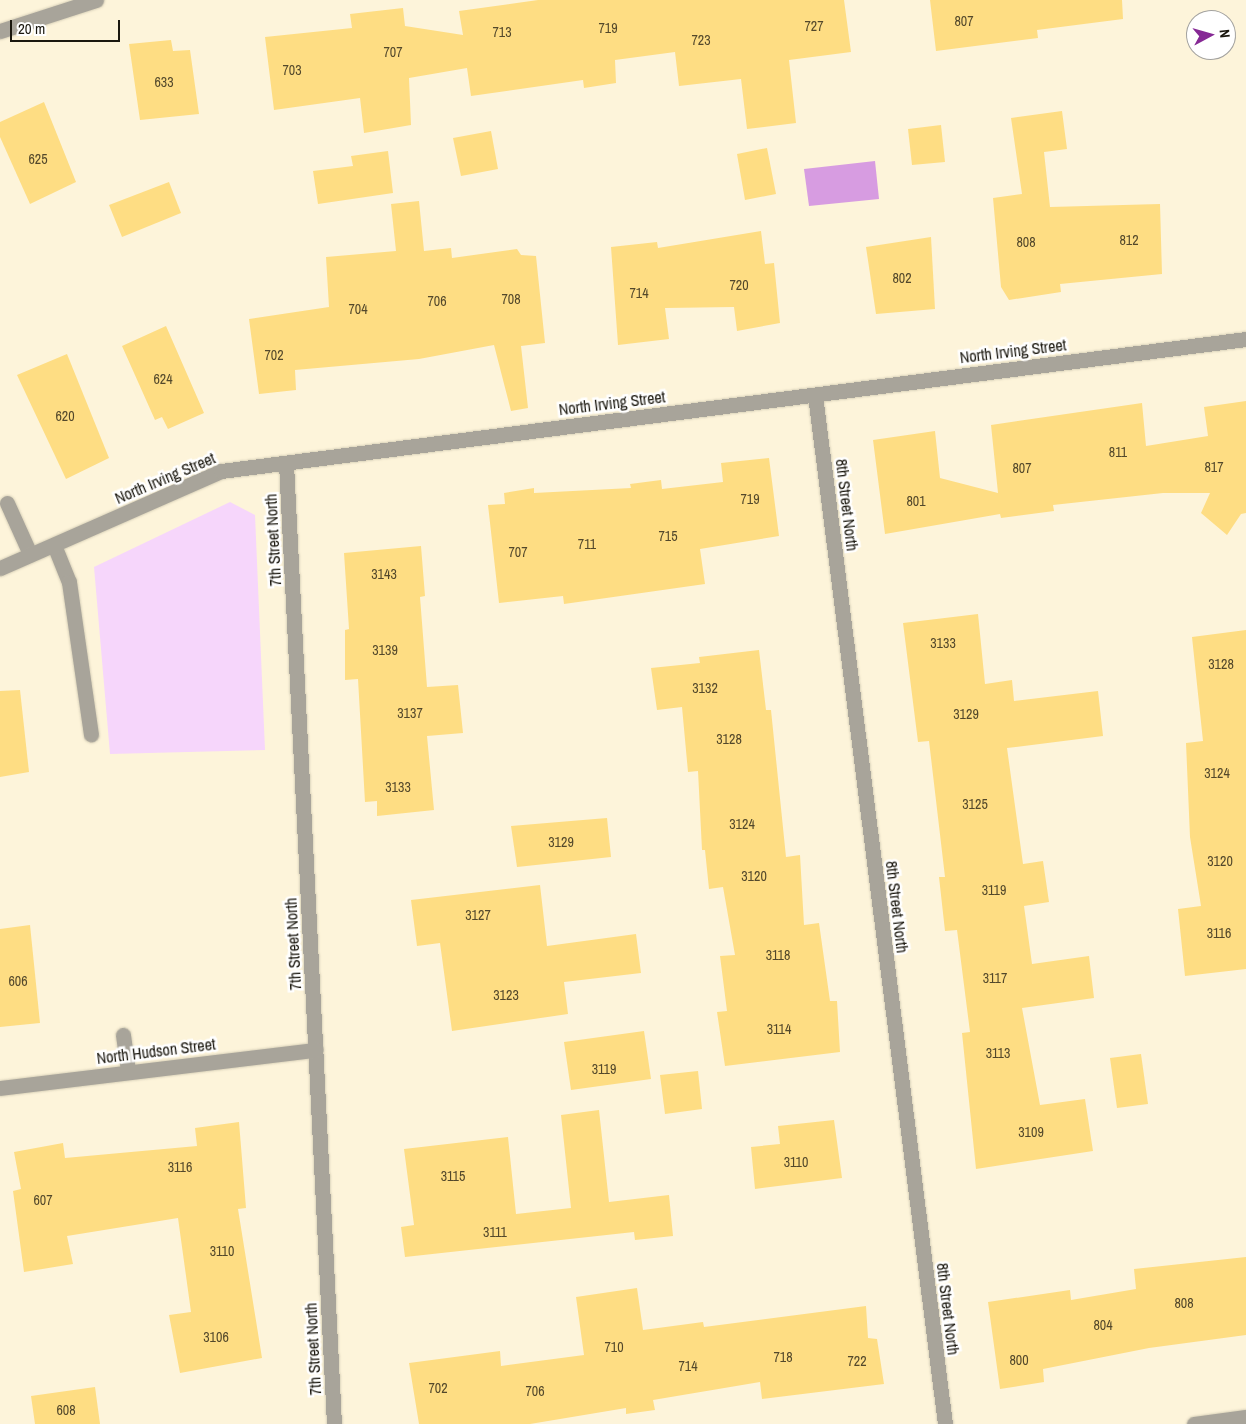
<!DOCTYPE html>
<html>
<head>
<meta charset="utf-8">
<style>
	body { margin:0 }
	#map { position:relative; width:1246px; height:1424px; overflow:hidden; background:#fdf4da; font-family:"Archivo Narrow",sans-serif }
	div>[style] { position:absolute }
	.green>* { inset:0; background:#f6d6fb }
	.water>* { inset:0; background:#d79ce1 }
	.building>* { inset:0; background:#fedd83 }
	.roads { filter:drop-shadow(0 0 1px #d9d1b9) drop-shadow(0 0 1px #d9d1b9) }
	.lane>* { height:15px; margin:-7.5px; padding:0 7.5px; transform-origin:7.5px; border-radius:7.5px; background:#a8a49a }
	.street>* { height:15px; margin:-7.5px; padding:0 7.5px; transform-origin:7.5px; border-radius:7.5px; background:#a8a49a }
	span { translate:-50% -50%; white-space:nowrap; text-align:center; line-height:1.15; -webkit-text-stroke:5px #fff; paint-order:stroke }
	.number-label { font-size:14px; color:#53482b }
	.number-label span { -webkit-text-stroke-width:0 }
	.street-label { font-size:16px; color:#1a170e }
	.north { position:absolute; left:1186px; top:10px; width:50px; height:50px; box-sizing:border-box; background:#fff; border:1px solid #a3a29f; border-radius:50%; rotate:84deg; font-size:14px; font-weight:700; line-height:20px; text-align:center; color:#1a170e }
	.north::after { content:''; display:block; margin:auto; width:18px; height:22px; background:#862995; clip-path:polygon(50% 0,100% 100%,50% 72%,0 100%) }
	.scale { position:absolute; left:10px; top:20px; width:110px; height:22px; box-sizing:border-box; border:2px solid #1a170e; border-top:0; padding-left:6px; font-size:15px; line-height:18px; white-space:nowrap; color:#1a170e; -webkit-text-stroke:4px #fff; paint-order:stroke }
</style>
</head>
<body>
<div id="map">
	<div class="green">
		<i style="clip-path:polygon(230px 502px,255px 515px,265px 750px,110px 754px,94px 567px)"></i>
	</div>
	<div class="water">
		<i style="clip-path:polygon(875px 161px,879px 199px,809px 206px,804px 169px)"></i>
	</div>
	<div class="building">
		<i style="clip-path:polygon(538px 0,844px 0,851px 52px,789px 60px,796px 123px,747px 129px,741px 79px,679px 86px,675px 52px,615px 60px,616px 83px,584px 88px,583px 80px,471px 96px,467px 68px,409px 78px,411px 125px,364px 133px,360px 98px,274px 110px,265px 37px,352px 28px,350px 14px,403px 8px,405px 26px,463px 35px,459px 11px)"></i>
		<i style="clip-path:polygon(930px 0,1122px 0,1123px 19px,1037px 30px,1038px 38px,936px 51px)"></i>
		<i style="clip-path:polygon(171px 40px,173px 51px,190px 50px,199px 114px,140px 120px,129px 44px)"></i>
		<i style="clip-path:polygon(44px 102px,76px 182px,30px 204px,0 137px,0 122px)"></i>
		<i style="clip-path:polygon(1062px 111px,1067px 149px,1044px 152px,1050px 207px,1160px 204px,1162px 274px,1060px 284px,1061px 292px,1009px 300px,1001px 287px,993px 198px,1022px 194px,1011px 118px)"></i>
		<i style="clip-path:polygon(941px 125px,945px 162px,912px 165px,908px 129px)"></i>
		<i style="clip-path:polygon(491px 131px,498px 169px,461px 176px,453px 138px)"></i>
		<i style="clip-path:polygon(767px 148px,776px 194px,745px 200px,737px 154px)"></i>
		<i style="clip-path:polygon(388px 151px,393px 193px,318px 204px,313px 171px,353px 166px,351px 156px)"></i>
		<i style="clip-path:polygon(169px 182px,181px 213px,122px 237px,109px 205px)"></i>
		<i style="clip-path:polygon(419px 201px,424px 251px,451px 248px,452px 258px,517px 249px,521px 255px,536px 256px,545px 343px,521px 346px,528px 408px,511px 411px,494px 345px,419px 359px,295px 370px,296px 390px,259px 394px,249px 319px,329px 307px,326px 257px,396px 251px,391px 204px)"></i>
		<i style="clip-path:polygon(761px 231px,765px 264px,774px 263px,780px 323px,737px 331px,734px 307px,665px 308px,669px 339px,618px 345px,611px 247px,657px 242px,658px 248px)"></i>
		<i style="clip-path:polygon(931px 237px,935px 309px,876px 314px,866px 247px)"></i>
		<i style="clip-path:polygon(166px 326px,204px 413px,168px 429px,162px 417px,155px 420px,122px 346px)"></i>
		<i style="clip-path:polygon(67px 354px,109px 458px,66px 479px,17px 375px)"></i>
		<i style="clip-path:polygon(1246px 401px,1246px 513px,1241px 514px,1227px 535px,1201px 513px,1210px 493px,1163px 493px,1053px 505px,1054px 511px,1001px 518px,1000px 514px,885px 534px,873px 440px,935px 431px,940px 478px,998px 493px,991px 425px,1142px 403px,1146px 446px,1208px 436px,1204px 407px)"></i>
		<i style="clip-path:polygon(769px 458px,779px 536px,700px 549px,705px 584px,564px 604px,563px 596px,499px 603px,488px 505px,505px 504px,504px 493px,534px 488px,534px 493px,631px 488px,630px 484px,661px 480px,662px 489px,723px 482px,721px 463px)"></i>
		<i style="clip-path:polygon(421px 546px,425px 596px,420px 597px,427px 687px,458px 685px,463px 733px,427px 736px,434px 810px,377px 816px,377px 801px,365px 802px,358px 679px,345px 680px,345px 630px,349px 629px,344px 553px)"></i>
		<i style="clip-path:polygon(978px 614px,985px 684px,1012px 680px,1014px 701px,1098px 691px,1103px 736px,1007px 748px,1023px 864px,1043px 861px,1049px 902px,1024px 906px,1032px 964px,1089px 956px,1094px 998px,1022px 1008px,1040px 1105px,1085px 1099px,1093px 1151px,976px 1169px,962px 1033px,970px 1032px,957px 930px,945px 931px,939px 877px,945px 877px,929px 741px,918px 742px,903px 623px)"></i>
		<i style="clip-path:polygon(1246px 630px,1246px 969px,1185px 976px,1178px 909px,1201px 906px,1190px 837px,1186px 743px,1203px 741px,1192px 637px)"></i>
		<i style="clip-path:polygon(759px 650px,766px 710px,771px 710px,786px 857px,800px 855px,804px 925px,819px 923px,830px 1001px,837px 1001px,840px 1052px,725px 1066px,717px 1012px,727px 1011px,720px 956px,735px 955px,723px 887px,709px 889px,705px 850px,702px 850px,698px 771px,688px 772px,682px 707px,657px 710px,651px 668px,700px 663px,699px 657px)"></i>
		<i style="clip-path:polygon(20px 690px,29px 772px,0 777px,0 691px)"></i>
		<i style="clip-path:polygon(607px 818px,611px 857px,517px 867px,511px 826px)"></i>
		<i style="clip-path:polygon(540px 885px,547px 946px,636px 934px,641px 973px,564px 982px,568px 1014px,452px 1031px,440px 943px,417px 946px,411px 900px)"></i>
		<i style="clip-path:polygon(30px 925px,40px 1023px,0 1027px,0 929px)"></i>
		<i style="clip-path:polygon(644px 1031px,651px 1079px,571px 1090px,564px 1042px)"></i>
		<i style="clip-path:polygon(1141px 1054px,1148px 1104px,1117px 1108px,1110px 1058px)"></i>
		<i style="clip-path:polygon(698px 1071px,702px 1109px,665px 1114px,660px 1075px)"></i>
		<i style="clip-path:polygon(599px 1110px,609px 1202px,669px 1195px,673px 1236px,635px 1240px,634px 1232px,405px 1257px,401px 1227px,414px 1225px,404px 1149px,508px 1137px,516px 1214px,571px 1208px,561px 1115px)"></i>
		<i style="clip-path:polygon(834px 1120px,842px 1178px,755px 1189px,751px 1147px,780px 1144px,778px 1126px)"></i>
		<i style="clip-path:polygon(239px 1122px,246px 1208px,238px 1209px,262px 1358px,180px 1373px,169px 1315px,191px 1312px,178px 1218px,67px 1236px,73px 1264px,24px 1272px,13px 1191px,21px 1189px,14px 1152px,63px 1143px,65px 1158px,197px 1146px,195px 1128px)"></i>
		<i style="clip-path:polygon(1246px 1257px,1246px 1335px,1149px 1348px,1043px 1369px,1044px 1382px,1000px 1389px,988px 1302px,1070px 1290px,1071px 1300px,1136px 1289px,1134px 1269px)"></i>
		<i style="clip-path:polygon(637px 1288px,643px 1330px,703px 1322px,704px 1327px,866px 1306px,868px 1338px,877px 1339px,884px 1384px,762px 1399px,760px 1382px,653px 1400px,655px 1410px,626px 1414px,626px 1408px,530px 1424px,419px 1424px,409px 1363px,500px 1351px,501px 1366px,584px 1355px,576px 1297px)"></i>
		<i style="clip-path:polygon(95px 1387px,100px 1424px,35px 1424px,31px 1396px)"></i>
	</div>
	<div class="roads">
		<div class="lane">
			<i style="left:7px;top:503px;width:56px;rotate:65.7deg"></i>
			<i style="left:54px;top:545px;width:40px;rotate:68deg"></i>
			<i style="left:69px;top:582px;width:154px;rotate:81.8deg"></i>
			<i style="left:123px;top:1035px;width:37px;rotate:82deg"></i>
		</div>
		<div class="street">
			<i style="left:0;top:31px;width:101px;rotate:-17.9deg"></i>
			<i style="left:815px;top:395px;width:1037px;rotate:82.8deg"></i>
			<i style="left:286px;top:463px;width:962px;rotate:87.14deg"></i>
			<i style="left:0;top:568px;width:241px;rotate:-23.7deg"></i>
			<i style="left:221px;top:471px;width:1033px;rotate:-7.34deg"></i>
			<i style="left:0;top:1088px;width:318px;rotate:-6.9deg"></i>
			<i style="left:1194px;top:1424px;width:52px;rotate:-7.7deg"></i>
		</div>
	</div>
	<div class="number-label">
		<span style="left:964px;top:21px">807</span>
		<span style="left:814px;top:26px">727</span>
		<span style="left:608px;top:28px">719</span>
		<span style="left:502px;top:32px">713</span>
		<span style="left:701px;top:40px">723</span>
		<span style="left:393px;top:52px">707</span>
		<span style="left:292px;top:70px">703</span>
		<span style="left:164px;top:82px">633</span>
		<span style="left:38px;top:159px">625</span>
		<span style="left:1129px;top:240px">812</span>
		<span style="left:1026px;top:242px">808</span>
		<span style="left:902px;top:278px">802</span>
		<span style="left:739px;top:285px">720</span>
		<span style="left:639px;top:293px">714</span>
		<span style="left:511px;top:299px">708</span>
		<span style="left:437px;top:301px">706</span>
		<span style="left:358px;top:309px">704</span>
		<span style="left:274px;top:355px">702</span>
		<span style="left:163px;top:379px">624</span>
		<span style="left:65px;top:416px">620</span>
		<span style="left:1118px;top:452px">811</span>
		<span style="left:1214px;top:467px">817</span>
		<span style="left:1022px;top:468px">807</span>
		<span style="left:750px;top:499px">719</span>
		<span style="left:916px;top:501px">801</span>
		<span style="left:668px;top:536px">715</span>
		<span style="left:587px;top:544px">711</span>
		<span style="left:518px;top:552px">707</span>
		<span style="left:384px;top:574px">3143</span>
		<span style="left:943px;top:643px">3133</span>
		<span style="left:385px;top:650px">3139</span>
		<span style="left:1221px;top:664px">3128</span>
		<span style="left:705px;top:688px">3132</span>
		<span style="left:410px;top:713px">3137</span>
		<span style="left:966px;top:714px">3129</span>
		<span style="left:729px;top:739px">3128</span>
		<span style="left:1217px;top:773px">3124</span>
		<span style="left:398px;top:787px">3133</span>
		<span style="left:975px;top:804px">3125</span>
		<span style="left:742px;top:824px">3124</span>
		<span style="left:561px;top:842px">3129</span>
		<span style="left:1220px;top:861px">3120</span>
		<span style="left:754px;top:876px">3120</span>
		<span style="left:994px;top:890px">3119</span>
		<span style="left:478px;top:915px">3127</span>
		<span style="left:1219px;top:933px">3116</span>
		<span style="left:778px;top:955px">3118</span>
		<span style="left:995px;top:978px">3117</span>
		<span style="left:18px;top:981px">606</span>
		<span style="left:506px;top:995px">3123</span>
		<span style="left:779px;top:1029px">3114</span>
		<span style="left:998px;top:1053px">3113</span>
		<span style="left:604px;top:1069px">3119</span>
		<span style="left:1031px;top:1132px">3109</span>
		<span style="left:796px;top:1162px">3110</span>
		<span style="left:180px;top:1167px">3116</span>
		<span style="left:453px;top:1176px">3115</span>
		<span style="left:43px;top:1200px">607</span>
		<span style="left:495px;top:1232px">3111</span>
		<span style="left:222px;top:1251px">3110</span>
		<span style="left:1184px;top:1303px">808</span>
		<span style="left:1103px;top:1325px">804</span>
		<span style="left:216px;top:1337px">3106</span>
		<span style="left:614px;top:1347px">710</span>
		<span style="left:783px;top:1357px">718</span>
		<span style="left:1019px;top:1360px">800</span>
		<span style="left:857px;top:1361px">722</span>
		<span style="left:688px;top:1366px">714</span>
		<span style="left:438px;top:1388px">702</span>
		<span style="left:535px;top:1391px">706</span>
		<span style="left:66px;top:1410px">608</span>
	</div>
	<div class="street-label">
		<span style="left:1013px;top:351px;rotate:-7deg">North Irving Street</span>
		<span style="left:612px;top:403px;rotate:-7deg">North Irving Street</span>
		<span style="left:165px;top:478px;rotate:-23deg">North Irving Street</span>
		<span style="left:847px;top:505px;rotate:83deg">8th Street North</span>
		<span style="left:273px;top:540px;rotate:-93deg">7th Street North</span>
		<span style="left:897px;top:907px;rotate:83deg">8th Street North</span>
		<span style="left:293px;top:944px;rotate:-93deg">7th Street North</span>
		<span style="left:156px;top:1051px;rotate:-7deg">North Hudson Street</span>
		<span style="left:948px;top:1309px;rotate:83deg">8th Street North</span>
		<span style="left:313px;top:1349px;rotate:-93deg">7th Street North</span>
	</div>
	<div class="north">N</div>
	<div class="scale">20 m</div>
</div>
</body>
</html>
